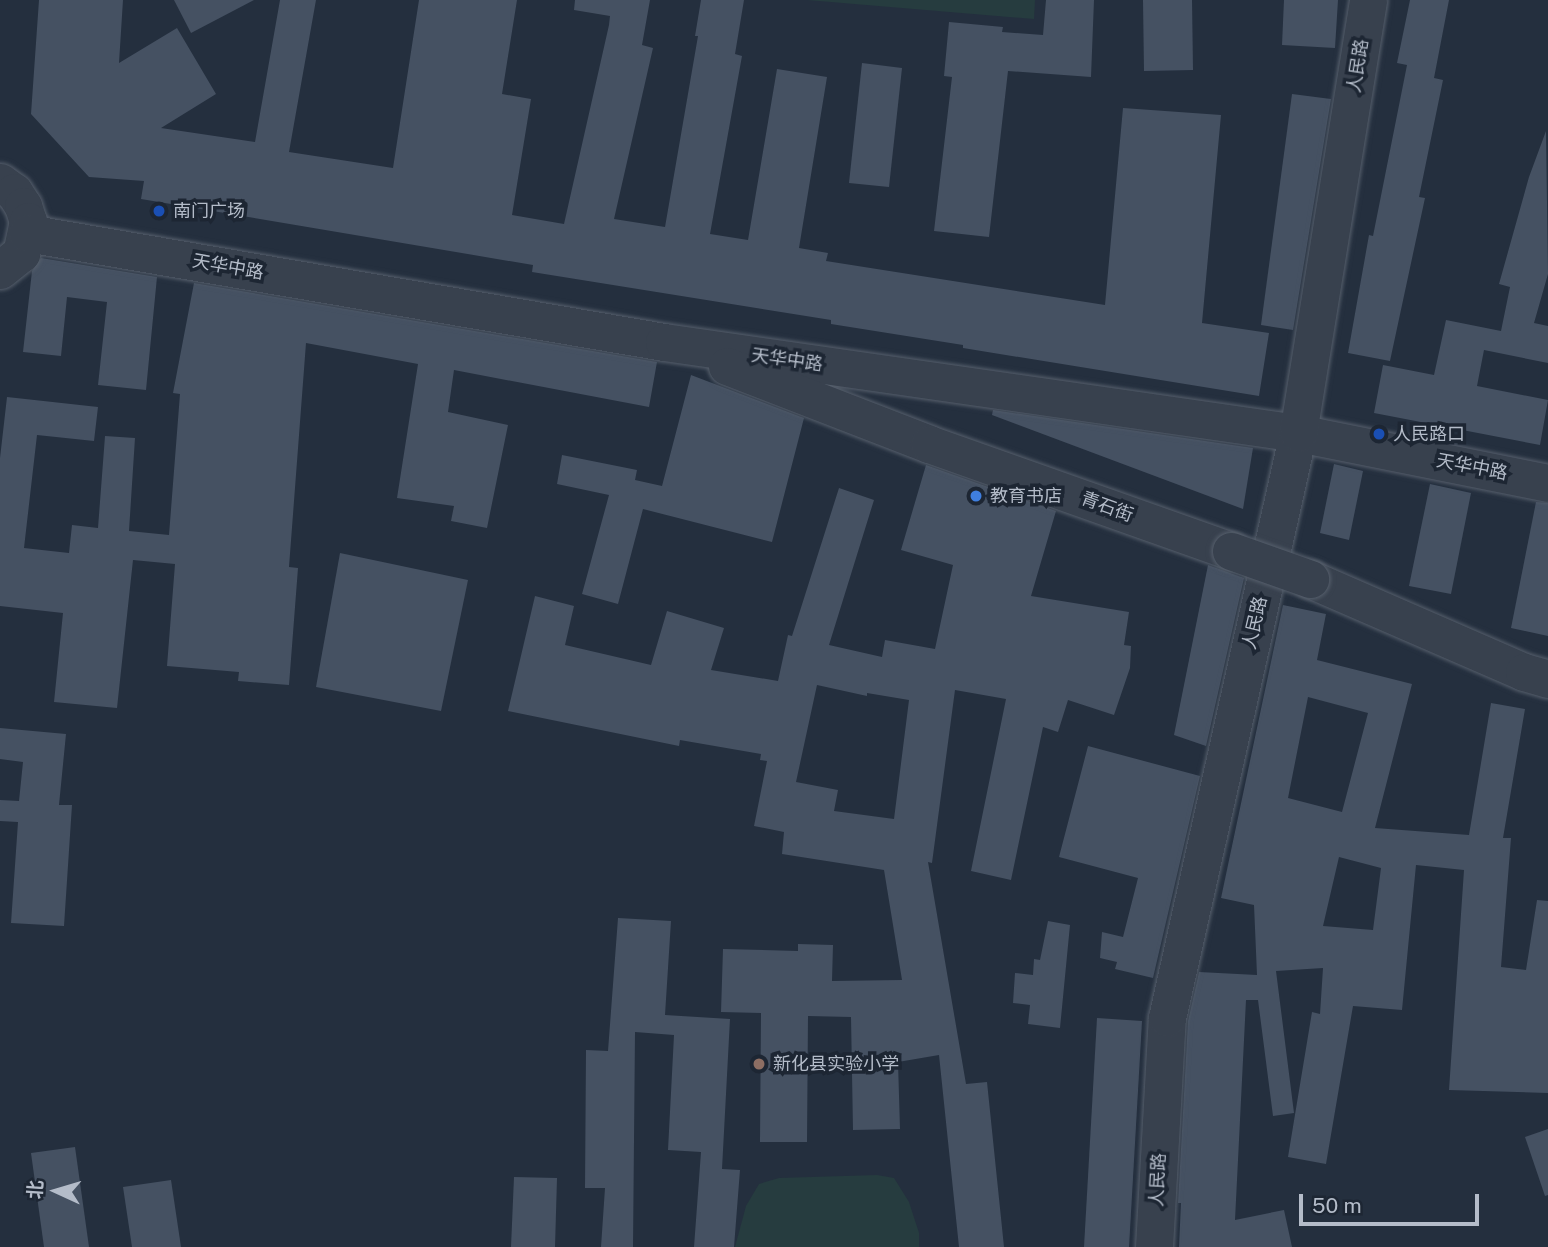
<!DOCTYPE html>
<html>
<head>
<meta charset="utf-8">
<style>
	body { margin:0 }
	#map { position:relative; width:1548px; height:1247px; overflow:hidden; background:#242f3e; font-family:"Public Sans","Noto Sans SC",sans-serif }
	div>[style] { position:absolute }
	.green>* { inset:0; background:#263c3f }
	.building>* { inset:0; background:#455162 }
	.roads { filter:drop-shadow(0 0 2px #565f6c) drop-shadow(0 0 2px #565f6c) }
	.minor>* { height:37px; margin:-18.5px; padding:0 18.5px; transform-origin:18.5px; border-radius:18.5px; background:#38414e }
	.bridges { filter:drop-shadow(0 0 2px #565f6c) drop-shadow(0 0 2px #565f6c) }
	.minor-bridge>* { height:37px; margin:-18.5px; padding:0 18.5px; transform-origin:18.5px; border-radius:18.5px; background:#38414e }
	.dots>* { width:19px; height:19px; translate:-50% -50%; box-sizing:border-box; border:4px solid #1d2633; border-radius:50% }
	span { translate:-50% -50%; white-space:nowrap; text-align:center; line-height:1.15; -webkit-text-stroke:7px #1d2633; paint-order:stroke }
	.street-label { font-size:18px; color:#b4bcc9 }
	.poi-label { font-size:18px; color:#b4bcc9 }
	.left { translate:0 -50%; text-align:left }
	.north { position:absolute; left:21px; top:1156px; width:70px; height:70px; -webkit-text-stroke:5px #1d2633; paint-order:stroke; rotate:274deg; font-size:19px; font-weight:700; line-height:28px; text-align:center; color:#b4bcc9 }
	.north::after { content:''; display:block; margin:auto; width:24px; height:32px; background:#b4bcc9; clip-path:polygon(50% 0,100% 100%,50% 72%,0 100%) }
	.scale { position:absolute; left:1299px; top:1194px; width:180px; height:32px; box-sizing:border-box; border:4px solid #b4bcc9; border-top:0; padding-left:9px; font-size:21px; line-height:24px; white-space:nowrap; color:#b4bcc9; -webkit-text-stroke:5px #1d2633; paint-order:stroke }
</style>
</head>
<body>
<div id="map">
	<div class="green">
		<i style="clip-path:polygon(807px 0,1035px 0,1034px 19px)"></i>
		<i style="clip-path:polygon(877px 1175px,894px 1178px,909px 1202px,919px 1233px,919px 1247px,735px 1247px,746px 1206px,759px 1184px,779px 1178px)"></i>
	</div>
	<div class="building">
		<i style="clip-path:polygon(39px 0,123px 0,119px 63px,177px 28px,216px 94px,161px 128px,255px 142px,280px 0,316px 0,289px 152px,393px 168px,419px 0,517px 0,502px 94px,531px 99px,512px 215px,564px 224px,609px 25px,610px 16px,574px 10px,575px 0,650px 0,642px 45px,653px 48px,614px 219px,665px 227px,698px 36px,695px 36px,701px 0,744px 0,735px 54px,742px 56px,710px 234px,748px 240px,777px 69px,827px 77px,799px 248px,828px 253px,826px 261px,1105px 305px,1123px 108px,1221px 115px,1202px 323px,1269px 333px,1259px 396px,963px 348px,963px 345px,831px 324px,831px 320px,532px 272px,533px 265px,141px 199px,144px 181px,89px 177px,31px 114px)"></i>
		<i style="clip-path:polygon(174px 0,254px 0,191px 33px)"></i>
		<i style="clip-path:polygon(1046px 0,1094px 0,1091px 77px,1008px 71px,989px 237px,934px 231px,952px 77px,944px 76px,949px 22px,1003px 27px,1002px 32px,1043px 35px)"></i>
		<i style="clip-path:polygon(1143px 0,1192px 0,1193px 70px,1144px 71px)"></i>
		<i style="clip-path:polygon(1284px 0,1338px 0,1335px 48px,1282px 45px)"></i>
		<i style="clip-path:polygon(1410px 0,1449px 0,1434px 78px,1443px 80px,1419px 197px,1425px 198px,1390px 361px,1348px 353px,1369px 235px,1373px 236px,1407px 65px,1397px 63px)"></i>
		<i style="clip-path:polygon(862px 63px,902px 68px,889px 187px,849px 183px)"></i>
		<i style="clip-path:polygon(1292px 94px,1331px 99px,1293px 330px,1261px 325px)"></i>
		<i style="clip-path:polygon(1546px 131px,1548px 274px,1534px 323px,1548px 326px,1548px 363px,1484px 350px,1477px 386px,1548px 400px,1540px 445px,1374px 413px,1383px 365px,1434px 375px,1446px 320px,1501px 331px,1510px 287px,1499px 284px,1529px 177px)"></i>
		<i style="clip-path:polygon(41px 258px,157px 277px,146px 390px,98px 385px,107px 302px,67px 297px,61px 356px,23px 352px,32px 271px)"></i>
		<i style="clip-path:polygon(194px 283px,657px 362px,649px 407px,454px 370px,448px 412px,508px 425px,487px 528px,451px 521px,454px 506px,397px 498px,418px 364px,306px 343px,289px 567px,298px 568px,289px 685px,238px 681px,239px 672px,167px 666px,175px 564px,133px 560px,117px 708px,54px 702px,63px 613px,0 606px,0 458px,7px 397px,98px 407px,94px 441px,37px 435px,24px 548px,69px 553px,72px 525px,98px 528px,105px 436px,135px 438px,129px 531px,169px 535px,180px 394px,173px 393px)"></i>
		<i style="clip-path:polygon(691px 375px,804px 418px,772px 542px,643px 509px,618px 604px,582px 594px,609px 495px,557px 484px,562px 455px,637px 470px,635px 480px,662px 486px)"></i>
		<i style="clip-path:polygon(993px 410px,1253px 448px,1243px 509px,992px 415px)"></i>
		<i style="clip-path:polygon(1334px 464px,1363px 471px,1349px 540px,1320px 533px)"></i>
		<i style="clip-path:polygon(evenodd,926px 465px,1056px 511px,1031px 596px,1129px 612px,1124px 645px,1131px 646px,1130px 668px,1114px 715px,1068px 700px,1058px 732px,1043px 727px,1011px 880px,971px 871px,1006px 699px,955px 690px,932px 863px,928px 862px,966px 1084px,987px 1082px,1004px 1247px,959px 1247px,939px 1055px,898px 1062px,900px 1129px,853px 1130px,851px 1017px,808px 1016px,807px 1142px,760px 1142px,761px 1013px,721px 1012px,723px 949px,798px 951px,798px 944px,833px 945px,832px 981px,902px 980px,884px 870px,782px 854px,784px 832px,754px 826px,767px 761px,760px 760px,761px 754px,680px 740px,679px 746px,508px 711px,535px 596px,574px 606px,565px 645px,651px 665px,667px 611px,724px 628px,711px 670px,778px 681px,788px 635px,792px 636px,839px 488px,874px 500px,829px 645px,882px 657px,885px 640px,935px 649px,953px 565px,901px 550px,926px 465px,817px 685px,867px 696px,867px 693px,909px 700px,894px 819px,834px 811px,838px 790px,796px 782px,817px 685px)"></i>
		<i style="clip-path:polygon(1430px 484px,1471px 493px,1451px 594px,1409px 586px)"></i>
		<i style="clip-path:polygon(1536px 502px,1548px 503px,1548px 636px,1511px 628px)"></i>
		<i style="clip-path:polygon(340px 553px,468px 580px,441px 711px,316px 687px)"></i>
		<i style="clip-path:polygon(1208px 565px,1244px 578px,1206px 746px,1174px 735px)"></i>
		<i style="clip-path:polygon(evenodd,1283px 605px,1326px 614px,1317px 660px,1412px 684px,1375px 828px,1469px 835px,1491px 703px,1525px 709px,1503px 838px,1511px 838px,1501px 967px,1526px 970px,1537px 900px,1548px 901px,1548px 1093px,1449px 1090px,1464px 870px,1416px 865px,1402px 1010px,1353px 1006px,1326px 1164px,1288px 1157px,1312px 1012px,1320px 1014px,1323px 968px,1276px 971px,1294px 1113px,1273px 1116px,1258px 1000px,1246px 1000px,1235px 1220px,1284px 1210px,1292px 1247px,1179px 1247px,1181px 1203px,1178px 1203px,1188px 1021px,1199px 972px,1257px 975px,1254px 905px,1221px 898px,1283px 605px,1308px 697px,1368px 713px,1342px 812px,1288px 798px,1308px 697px,1283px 605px,1339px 857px,1381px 868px,1373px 930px,1323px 926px,1339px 857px)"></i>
		<i style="clip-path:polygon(0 728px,66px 734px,59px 805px,72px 805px,64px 926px,11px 923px,18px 822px,0 821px,0 800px,19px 801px,23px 762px,0 759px)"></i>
		<i style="clip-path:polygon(1088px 746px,1200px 776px,1153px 978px,1115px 969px,1117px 962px,1100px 958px,1102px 932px,1123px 937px,1138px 878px,1059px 857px)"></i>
		<i style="clip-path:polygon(618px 918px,671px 921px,665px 1015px,730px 1019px,722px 1169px,740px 1170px,734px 1247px,694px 1247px,701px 1152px,668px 1150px,674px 1035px,635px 1032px,633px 1247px,601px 1247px,605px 1188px,585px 1188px,586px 1050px,608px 1051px)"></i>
		<i style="clip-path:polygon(1048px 921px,1070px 925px,1060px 1028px,1028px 1024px,1030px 1005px,1013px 1003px,1015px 973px,1033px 975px,1034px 959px,1040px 960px)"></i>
		<i style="clip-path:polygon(1097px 1018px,1142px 1021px,1129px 1247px,1084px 1247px)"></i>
		<i style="clip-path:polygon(1548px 1129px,1548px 1195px,1545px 1196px,1525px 1137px)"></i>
		<i style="clip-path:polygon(75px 1147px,89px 1247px,44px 1247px,31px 1153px)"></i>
		<i style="clip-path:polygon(514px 1177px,557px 1178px,555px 1247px,511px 1247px)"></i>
		<i style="clip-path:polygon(171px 1180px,181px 1247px,132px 1247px,123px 1187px)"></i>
	</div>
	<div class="roads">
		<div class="minor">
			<i style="left:0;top:182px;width:17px;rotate:36deg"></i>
			<i style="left:14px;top:192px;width:17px;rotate:57deg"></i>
			<i style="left:23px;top:206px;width:16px;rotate:72deg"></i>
			<i style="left:28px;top:221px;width:33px;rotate:102deg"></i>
			<i style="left:21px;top:253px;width:27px;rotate:141deg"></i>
			<i style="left:27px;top:233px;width:646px;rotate:9.71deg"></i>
			<i style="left:664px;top:342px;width:640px;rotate:8.17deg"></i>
			<i style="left:1298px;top:433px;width:255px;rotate:11.3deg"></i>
			<i style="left:727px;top:366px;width:217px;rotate:21.1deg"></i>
			<i style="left:929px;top:444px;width:320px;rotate:19.5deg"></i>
			<i style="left:1310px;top:579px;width:233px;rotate:23.5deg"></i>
			<i style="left:1524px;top:672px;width:25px;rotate:16deg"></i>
			<i style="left:1154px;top:1247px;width:229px;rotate:-86.8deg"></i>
			<i style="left:1167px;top:1018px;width:599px;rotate:-77.38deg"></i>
			<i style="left:1298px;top:433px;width:439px;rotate:-80.8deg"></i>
		</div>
	</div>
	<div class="bridges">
		<div class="minor-bridge">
			<i style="left:1231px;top:551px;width:84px;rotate:19.5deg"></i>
		</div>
	</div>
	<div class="dots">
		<i style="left:159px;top:211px;background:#1a4fb4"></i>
		<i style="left:1379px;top:434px;background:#1a4fb4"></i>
		<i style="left:976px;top:496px;background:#3f7fe0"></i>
		<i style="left:759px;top:1064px;background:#8d6e63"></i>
	</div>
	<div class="street-label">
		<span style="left:1358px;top:66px;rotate:-81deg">人民路</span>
		<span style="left:228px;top:267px;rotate:10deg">天华中路</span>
		<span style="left:787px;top:360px;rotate:8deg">天华中路</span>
		<span style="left:1472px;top:467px;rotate:11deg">天华中路</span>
		<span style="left:1107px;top:507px;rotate:20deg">青石街</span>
		<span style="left:1255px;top:623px;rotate:-77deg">人民路</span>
		<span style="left:1158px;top:1180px;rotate:-87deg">人民路</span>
	</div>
	<div class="poi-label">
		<span class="left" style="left:173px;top:211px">南门广场</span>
		<span class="left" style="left:1393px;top:434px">人民路口</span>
		<span class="left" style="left:990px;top:496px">教育书店</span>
		<span class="left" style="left:773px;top:1064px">新化县实验小学</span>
	</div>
	<div class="north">北</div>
	<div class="scale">50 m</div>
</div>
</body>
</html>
